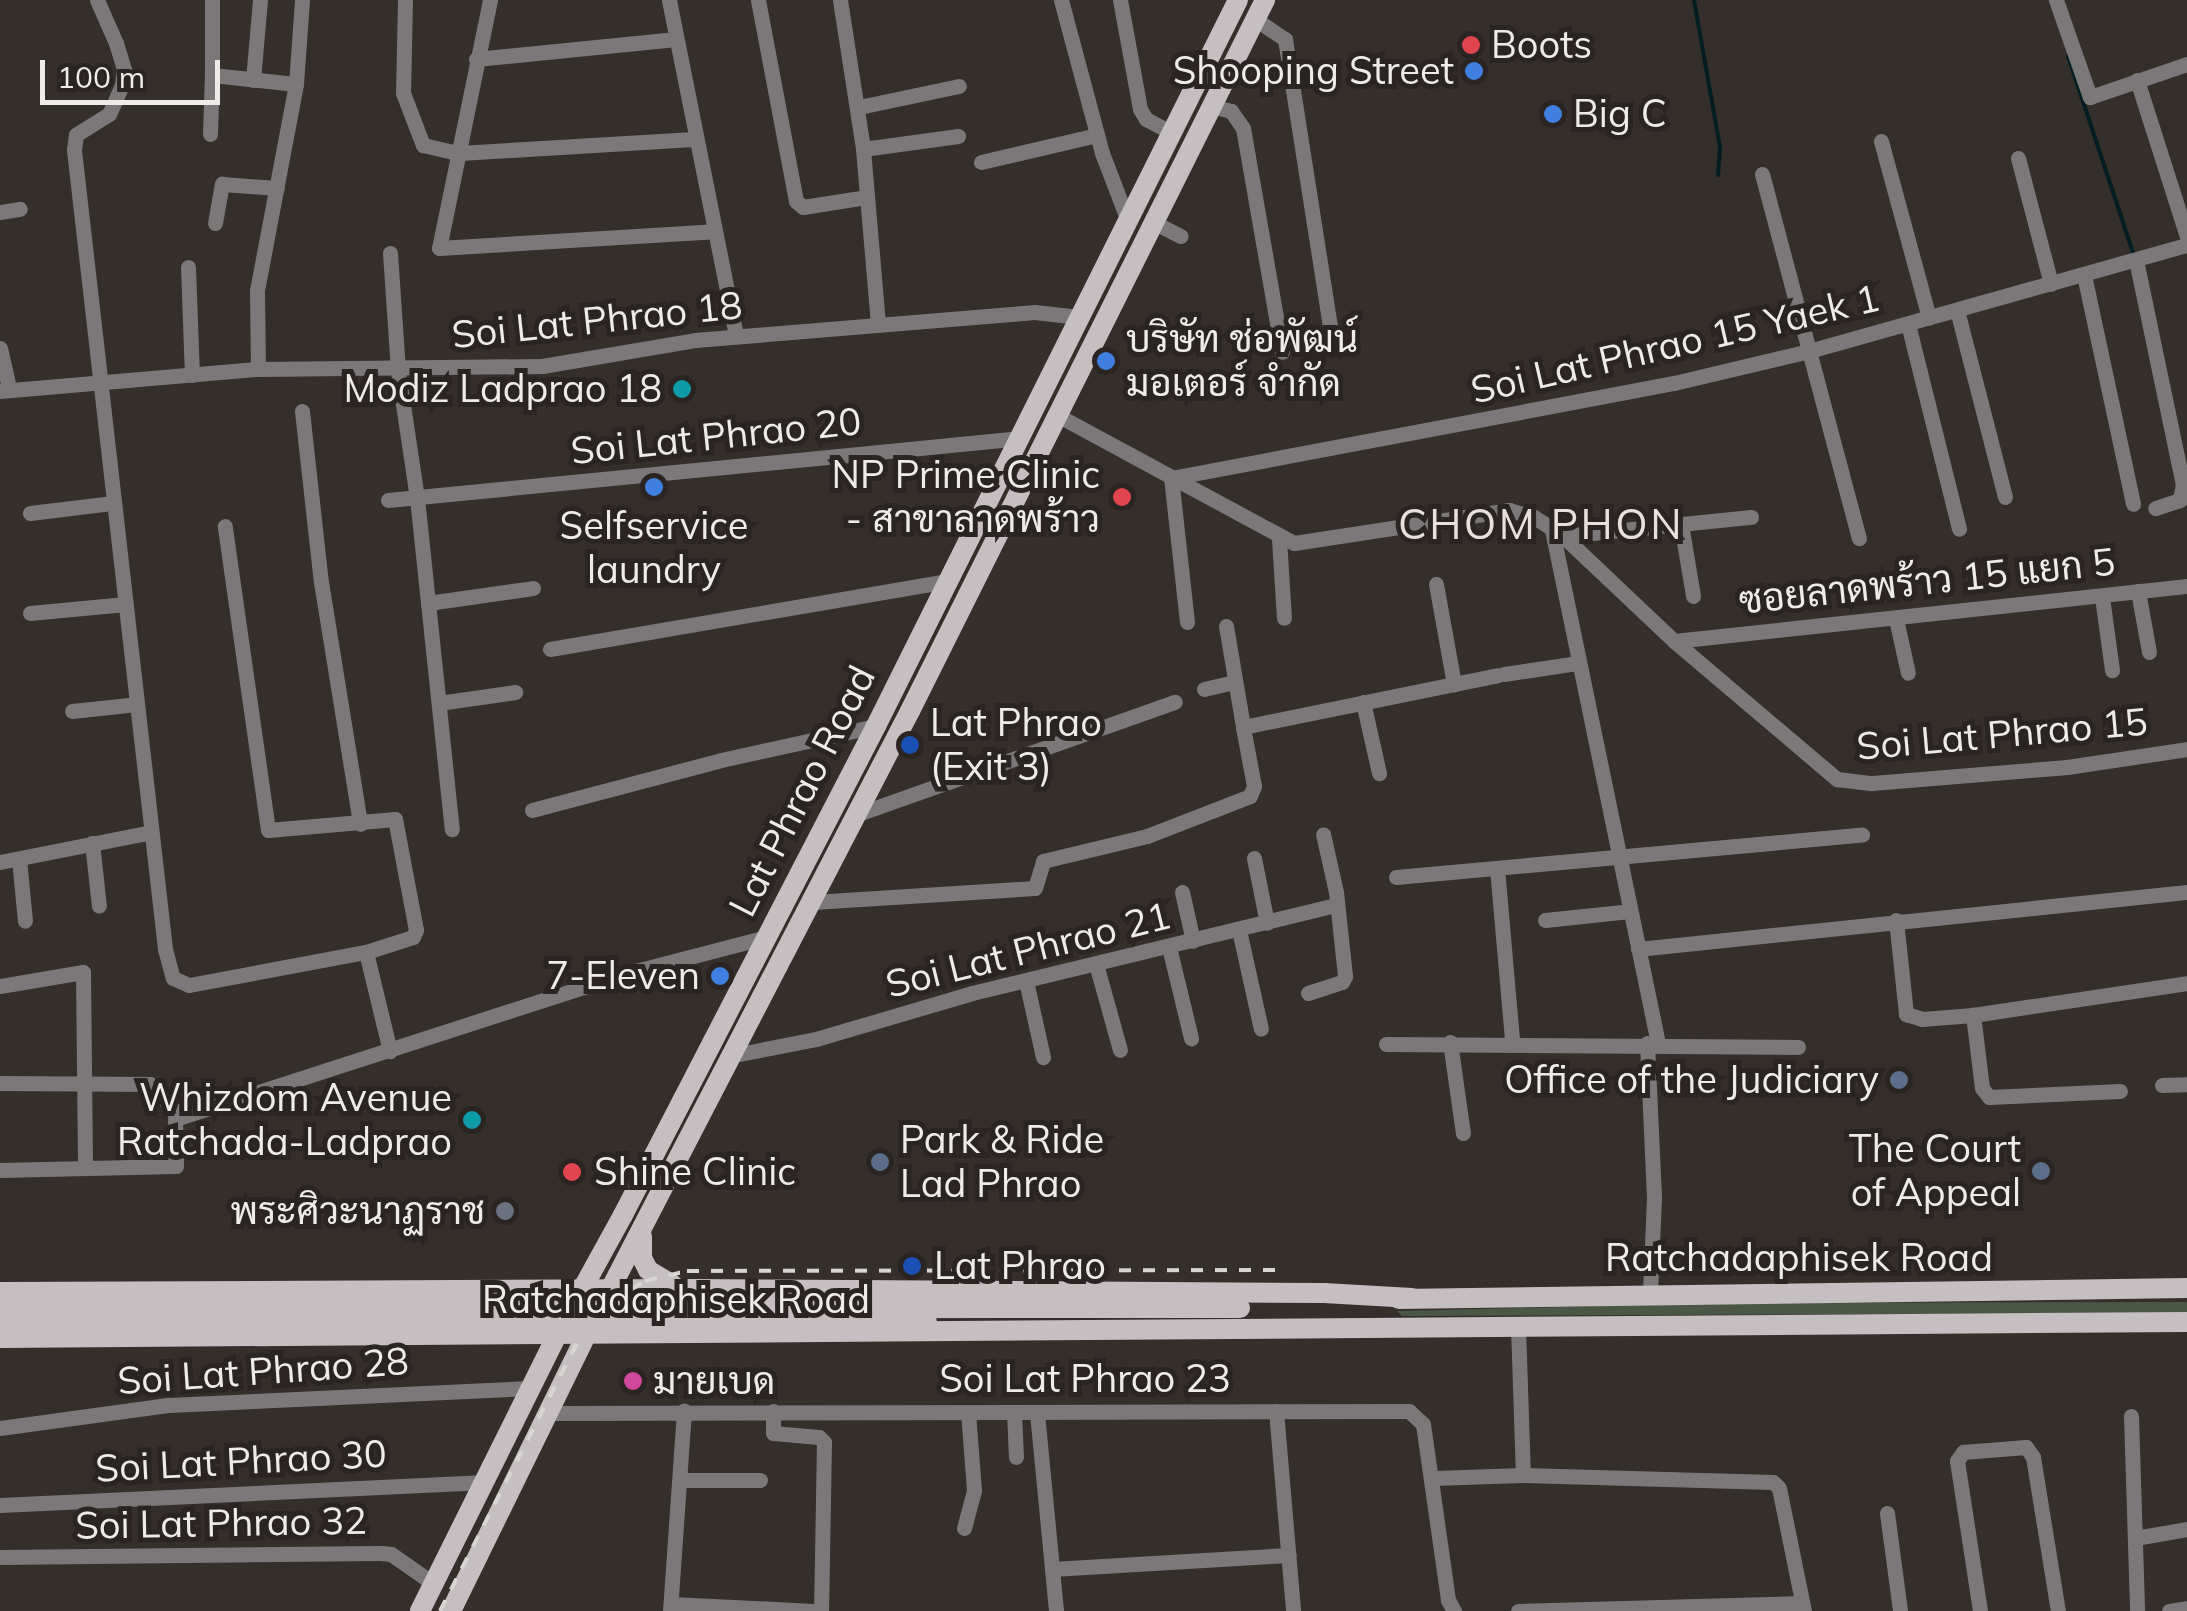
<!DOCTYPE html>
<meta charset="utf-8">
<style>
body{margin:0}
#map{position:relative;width:2187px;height:1611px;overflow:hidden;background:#342f2b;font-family:Mulish,Sarabun,sans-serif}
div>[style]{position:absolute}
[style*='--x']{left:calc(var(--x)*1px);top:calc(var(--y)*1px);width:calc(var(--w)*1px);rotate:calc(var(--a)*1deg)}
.green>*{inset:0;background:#4a5744}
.stream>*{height:4px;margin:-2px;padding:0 2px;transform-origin:2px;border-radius:2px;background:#031e21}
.minor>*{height:15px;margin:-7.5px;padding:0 7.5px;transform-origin:7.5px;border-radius:7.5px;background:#7b7879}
.major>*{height:20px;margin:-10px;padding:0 10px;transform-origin:10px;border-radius:10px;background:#c6bfc1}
.rail>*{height:4px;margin-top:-2px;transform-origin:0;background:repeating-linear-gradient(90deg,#d8d6d3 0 12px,transparent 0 24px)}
.major-bridge>*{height:20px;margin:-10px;padding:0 10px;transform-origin:10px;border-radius:10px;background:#c6bfc1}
.dots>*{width:28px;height:28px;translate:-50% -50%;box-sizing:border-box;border:5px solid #2a2522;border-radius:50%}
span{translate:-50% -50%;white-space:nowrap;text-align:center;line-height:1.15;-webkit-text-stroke:10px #2a2522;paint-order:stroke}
.poi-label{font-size:38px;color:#eeece9}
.left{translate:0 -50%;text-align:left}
.right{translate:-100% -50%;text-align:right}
.street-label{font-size:38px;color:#eeece9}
.quarter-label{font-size:42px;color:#e7e1dc;letter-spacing:2.5px}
.scale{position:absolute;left:40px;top:60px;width:180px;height:45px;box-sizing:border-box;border:5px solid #eeece9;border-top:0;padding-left:12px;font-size:30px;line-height:35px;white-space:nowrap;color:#eeece9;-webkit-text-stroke:8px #2a2522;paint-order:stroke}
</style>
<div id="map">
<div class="green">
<div style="clip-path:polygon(2187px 1302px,2187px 1312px,2137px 1313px,1402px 1316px,1397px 1311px,1727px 1303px)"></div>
</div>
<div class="stream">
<div style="--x:1694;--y:0;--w:150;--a:80"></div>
<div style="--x:1720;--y:148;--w:27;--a:94"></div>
<div style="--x:2068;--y:56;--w:211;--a:71.7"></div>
</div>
<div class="minor">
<div style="--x:97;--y:0;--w:47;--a:66.2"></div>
<div style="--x:116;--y:43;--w:27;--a:73"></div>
<div style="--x:124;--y:69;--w:16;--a:97"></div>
<div style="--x:122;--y:85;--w:32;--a:114"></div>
<div style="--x:109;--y:114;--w:39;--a:148"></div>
<div style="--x:76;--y:135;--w:15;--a:98"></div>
<div style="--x:74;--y:150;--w:804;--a:83.5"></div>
<div style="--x:165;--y:949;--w:30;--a:75"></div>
<div style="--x:173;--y:978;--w:17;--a:24"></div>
<div style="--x:189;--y:985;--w:180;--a:-10.6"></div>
<div style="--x:366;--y:952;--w:49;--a:-17.7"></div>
<div style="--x:413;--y:937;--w:8;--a:-67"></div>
<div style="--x:416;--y:930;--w:113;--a:-100.7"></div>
<div style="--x:395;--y:819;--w:127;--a:175"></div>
<div style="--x:268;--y:830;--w:307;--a:-98.1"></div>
<div style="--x:212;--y:0;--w:75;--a:90"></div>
<div style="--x:212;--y:75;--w:84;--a:6.1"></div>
<div style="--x:296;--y:84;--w:210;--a:100.7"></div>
<div style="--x:257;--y:290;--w:79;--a:89.3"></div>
<div style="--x:405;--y:0;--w:93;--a:91.2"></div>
<div style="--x:403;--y:93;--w:56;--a:69"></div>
<div style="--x:423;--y:145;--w:37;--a:13"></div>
<div style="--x:459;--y:153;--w:235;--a:-3.4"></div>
<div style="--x:490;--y:0;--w:253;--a:101.6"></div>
<div style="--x:439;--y:248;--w:276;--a:-3.5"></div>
<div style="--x:669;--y:0;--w:343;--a:78.7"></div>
<div style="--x:758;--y:0;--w:205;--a:79.3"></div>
<div style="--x:796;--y:201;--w:9;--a:41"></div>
<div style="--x:803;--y:207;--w:65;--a:-8.9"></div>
<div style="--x:840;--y:0;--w:151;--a:81.2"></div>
<div style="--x:1061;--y:0;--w:158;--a:75"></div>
<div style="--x:1102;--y:153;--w:73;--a:69.1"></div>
<div style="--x:1120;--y:0;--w:111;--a:79.6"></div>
<div style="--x:1140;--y:109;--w:12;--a:59"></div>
<div style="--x:1146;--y:119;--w:30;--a:28"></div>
<div style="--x:2056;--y:0;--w:103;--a:70.7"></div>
<div style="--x:2090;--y:97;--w:102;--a:-18.8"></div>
<div style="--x:1255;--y:19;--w:36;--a:34"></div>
<div style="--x:1285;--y:39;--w:309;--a:81.1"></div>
<div style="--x:476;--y:59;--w:201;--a:-5.7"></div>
<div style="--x:253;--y:80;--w:80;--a:-85"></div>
<div style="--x:2137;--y:80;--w:165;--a:72.3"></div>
<div style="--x:296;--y:84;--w:84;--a:-85.9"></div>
<div style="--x:1211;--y:106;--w:21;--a:14"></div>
<div style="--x:1231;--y:111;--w:21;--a:55"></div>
<div style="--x:1243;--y:128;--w:227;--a:80.1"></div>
<div style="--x:859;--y:107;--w:102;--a:-11.9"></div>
<div style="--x:210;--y:134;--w:59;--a:-88.1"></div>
<div style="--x:1881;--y:141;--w:183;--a:74.8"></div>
<div style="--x:2018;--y:158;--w:130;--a:75.3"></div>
<div style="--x:981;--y:162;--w:119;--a:-13.1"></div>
<div style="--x:1762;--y:174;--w:377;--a:75.1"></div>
<div style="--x:0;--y:212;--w:20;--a:-9"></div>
<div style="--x:1153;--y:222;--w:31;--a:27"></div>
<div style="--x:215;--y:223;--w:40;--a:-80"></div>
<div style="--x:222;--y:184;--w:55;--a:4.2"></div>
<div style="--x:390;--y:253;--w:118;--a:86.1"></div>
<div style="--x:398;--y:371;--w:128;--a:81.5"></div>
<div style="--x:417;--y:498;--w:333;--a:84"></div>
<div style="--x:2136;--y:260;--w:229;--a:78.2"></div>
<div style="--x:2183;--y:484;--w:16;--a:101"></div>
<div style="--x:2180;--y:500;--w:26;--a:162"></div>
<div style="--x:188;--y:267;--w:108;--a:87.9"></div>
<div style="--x:2084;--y:275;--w:234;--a:77.9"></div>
<div style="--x:1957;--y:310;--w:193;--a:75.6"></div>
<div style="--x:878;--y:324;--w:176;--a:-94.9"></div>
<div style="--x:863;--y:149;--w:96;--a:-7.8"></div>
<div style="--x:1908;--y:324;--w:211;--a:76"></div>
<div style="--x:0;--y:348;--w:41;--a:77.3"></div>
<div style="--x:0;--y:391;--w:259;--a:-4.9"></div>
<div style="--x:258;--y:369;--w:284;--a:-0.6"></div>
<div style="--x:542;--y:366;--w:155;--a:-9.6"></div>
<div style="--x:695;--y:340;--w:340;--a:-4.7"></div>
<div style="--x:1034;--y:312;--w:46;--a:6.2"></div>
<div style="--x:302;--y:411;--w:172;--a:83.7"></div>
<div style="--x:321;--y:582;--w:245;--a:80.8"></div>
<div style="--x:1057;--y:415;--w:269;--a:28.4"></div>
<div style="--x:1294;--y:543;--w:218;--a:-8.7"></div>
<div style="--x:1509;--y:510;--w:26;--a:16"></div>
<div style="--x:1534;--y:517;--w:35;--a:33"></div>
<div style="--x:1563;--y:536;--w:153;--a:43.4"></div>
<div style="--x:1674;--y:641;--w:214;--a:40.3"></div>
<div style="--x:1837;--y:779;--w:35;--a:7"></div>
<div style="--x:1872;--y:783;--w:196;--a:-4.7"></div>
<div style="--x:2067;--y:767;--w:121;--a:-8.5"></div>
<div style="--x:388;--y:500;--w:636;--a:-5.59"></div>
<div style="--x:30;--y:513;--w:84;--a:-6.9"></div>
<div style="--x:1681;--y:524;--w:73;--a:80.5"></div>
<div style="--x:1552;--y:530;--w:524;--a:78.33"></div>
<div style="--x:1563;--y:536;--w:189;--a:-5.8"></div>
<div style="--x:1279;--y:539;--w:79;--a:86.4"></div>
<div style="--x:1436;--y:584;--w:102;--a:79.8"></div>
<div style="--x:2138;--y:591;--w:62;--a:79.8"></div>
<div style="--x:2102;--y:597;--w:74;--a:82.2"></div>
<div style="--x:428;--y:603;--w:106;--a:-8.1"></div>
<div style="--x:30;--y:613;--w:96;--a:-5.4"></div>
<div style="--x:1896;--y:619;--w:55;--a:77.5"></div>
<div style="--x:1187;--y:622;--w:145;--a:-96.3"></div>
<div style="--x:1171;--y:478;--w:512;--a:-10.7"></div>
<div style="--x:1674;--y:383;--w:139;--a:-13.3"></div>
<div style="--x:1809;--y:351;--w:393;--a:-15.7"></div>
<div style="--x:1226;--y:626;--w:102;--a:80.4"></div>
<div style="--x:1674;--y:641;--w:516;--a:-6.12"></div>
<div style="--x:550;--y:649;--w:405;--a:-9.7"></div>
<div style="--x:1504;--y:674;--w:75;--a:-8.5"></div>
<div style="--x:1204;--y:689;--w:32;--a:-13"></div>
<div style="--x:1363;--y:702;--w:73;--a:77.3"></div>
<div style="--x:439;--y:703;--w:77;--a:-8.2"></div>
<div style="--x:72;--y:711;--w:65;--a:-6.1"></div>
<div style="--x:532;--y:810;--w:196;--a:-14.8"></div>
<div style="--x:721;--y:760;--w:159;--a:-12.4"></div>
<div style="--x:858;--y:814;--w:336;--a:-19.5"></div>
<div style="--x:92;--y:843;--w:63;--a:83.7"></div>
<div style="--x:1254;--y:858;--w:66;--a:78.7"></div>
<div style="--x:19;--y:859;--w:62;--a:84.5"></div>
<div style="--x:0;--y:862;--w:154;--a:-11.2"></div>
<div style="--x:1497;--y:868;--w:174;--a:85"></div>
<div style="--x:1396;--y:877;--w:468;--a:-5.2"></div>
<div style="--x:1182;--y:892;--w:50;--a:77.3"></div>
<div style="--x:813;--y:902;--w:222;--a:-3.6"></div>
<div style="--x:1035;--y:888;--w:28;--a:-73"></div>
<div style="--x:1043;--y:861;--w:107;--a:-13.5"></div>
<div style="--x:1147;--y:836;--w:110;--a:-21.2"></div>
<div style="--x:1250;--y:796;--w:11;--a:-68"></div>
<div style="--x:1254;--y:786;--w:60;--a:-100.6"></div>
<div style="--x:1243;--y:727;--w:260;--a:-11.5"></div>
<div style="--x:1545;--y:920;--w:85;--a:-6"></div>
<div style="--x:1896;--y:920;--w:95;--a:83.9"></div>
<div style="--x:1906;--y:1014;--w:17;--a:17"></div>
<div style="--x:1922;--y:1019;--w:51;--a:-4.5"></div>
<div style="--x:1239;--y:930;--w:101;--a:77.5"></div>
<div style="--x:1169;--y:947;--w:94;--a:76.4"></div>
<div style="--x:1638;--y:949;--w:552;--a:-5.93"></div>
<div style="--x:366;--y:952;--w:102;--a:76.4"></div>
<div style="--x:1096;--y:964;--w:89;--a:74.4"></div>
<div style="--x:1026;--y:981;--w:78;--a:77.4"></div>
<div style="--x:0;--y:986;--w:84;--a:-9.6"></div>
<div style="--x:83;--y:972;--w:195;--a:89.4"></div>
<div style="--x:1308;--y:993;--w:36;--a:-18"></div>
<div style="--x:1342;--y:982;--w:7;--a:-63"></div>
<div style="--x:1345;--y:976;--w:84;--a:-96.1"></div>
<div style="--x:1336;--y:892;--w:59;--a:-102.6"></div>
<div style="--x:1450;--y:1042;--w:92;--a:81.9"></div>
<div style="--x:1647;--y:1043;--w:154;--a:87.4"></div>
<div style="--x:1654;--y:1197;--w:95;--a:92.4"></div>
<div style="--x:1386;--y:1044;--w:412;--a:0.4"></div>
<div style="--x:734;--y:1055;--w:84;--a:-11"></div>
<div style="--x:816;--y:1039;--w:163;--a:-16.4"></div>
<div style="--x:972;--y:993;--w:375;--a:-13.6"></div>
<div style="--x:0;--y:1083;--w:150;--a:0.4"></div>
<div style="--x:150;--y:1084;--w:45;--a:46.8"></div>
<div style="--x:181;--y:1117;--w:470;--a:-17.9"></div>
<div style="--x:628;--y:973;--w:143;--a:-14.6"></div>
<div style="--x:2162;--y:1085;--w:25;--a:-2"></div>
<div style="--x:2120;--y:1091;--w:131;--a:177.4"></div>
<div style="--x:1989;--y:1097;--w:11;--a:-128"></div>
<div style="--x:1982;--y:1088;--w:74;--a:-97"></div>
<div style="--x:1973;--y:1015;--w:216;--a:-8.5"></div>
<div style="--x:0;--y:1170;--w:176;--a:-1.3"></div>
<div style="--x:176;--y:1166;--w:51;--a:-91.1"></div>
<div style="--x:1518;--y:1326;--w:149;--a:88.1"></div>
<div style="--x:1523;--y:1475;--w:250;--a:1.6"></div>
<div style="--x:1773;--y:1482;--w:8;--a:45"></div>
<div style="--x:1779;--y:1488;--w:126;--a:78.5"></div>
<div style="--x:773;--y:1411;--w:22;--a:90"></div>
<div style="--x:773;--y:1433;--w:46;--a:5"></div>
<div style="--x:819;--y:1437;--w:7;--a:45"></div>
<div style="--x:824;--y:1442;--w:169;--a:91"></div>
<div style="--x:1276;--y:1411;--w:201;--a:85.1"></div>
<div style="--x:1014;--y:1412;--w:45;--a:87.5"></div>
<div style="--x:550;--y:1413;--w:859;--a:-0.13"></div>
<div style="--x:1409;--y:1411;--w:19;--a:43"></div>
<div style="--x:1423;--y:1424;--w:178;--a:81.9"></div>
<div style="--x:1448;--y:1600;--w:13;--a:61"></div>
<div style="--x:1037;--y:1413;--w:199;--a:84.5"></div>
<div style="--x:2131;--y:1416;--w:195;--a:88.2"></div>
<div style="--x:0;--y:1428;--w:171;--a:-7.8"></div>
<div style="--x:169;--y:1405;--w:362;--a:-2.7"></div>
<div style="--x:1433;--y:1478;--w:90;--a:-1.9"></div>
<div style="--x:681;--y:1480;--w:79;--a:0"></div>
<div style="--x:0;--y:1505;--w:486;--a:-2.7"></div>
<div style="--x:1887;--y:1513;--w:99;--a:82.4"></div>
<div style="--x:964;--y:1528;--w:39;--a:-75"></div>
<div style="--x:974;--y:1490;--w:78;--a:-94.4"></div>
<div style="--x:2135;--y:1538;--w:53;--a:-9.8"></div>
<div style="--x:0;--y:1557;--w:381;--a:-0.6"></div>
<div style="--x:381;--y:1553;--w:10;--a:6"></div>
<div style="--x:391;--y:1554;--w:52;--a:34.9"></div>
<div style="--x:1052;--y:1569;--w:237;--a:-3.4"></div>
<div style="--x:672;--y:1604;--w:141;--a:2.8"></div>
<div style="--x:670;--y:1611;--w:201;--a:-86"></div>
<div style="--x:1518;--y:1611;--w:284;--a:-1.6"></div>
<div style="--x:1980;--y:1611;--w:152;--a:-98.7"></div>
<div style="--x:1957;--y:1461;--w:11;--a:-56"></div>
<div style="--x:1963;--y:1452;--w:63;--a:-4.5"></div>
<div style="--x:2026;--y:1447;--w:12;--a:55"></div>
<div style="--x:2033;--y:1457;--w:156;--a:80.8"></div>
<div style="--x:2169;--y:1611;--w:18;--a:-9"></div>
</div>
<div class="major">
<div style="--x:642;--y:1236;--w:22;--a:90"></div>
<div style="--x:642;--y:1258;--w:13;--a:63"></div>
<div style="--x:648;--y:1270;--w:29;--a:31"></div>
<div style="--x:0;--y:1292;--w:690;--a:-0.25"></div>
<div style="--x:690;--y:1289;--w:634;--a:0.36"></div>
<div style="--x:1324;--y:1293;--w:88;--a:3.3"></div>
<div style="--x:1399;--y:1299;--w:788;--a:-0.8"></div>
<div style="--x:0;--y:1338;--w:2187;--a:-0.42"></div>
<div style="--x:420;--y:1611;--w:308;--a:-63.6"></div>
<div style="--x:557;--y:1335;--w:137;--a:-61.2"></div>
<div style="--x:623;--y:1215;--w:551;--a:-62.64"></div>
<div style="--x:876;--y:726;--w:811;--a:-63.5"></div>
<div style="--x:451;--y:1611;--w:306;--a:-63.9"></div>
<div style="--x:586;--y:1336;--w:704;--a:-62.6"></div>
<div style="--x:910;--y:711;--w:795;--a:-63.47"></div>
</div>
<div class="rail">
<div style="--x:440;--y:1611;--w:312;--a:-62.9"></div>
<div style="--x:582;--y:1333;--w:43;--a:-48.8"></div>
<div style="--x:610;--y:1301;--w:40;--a:-29.7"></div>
<div style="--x:645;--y:1281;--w:43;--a:-13.4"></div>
<div style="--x:687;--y:1271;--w:592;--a:-0.1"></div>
</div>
<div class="major-bridge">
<div style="--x:0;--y:1309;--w:1240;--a:-0.05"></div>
<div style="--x:0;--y:1325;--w:927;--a:-0.19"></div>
</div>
<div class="dots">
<div style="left:1471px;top:45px;background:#e0444e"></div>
<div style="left:1474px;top:71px;background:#3f7fe0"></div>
<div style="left:1553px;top:114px;background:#3f7fe0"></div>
<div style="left:1106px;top:361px;background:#3f7fe0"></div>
<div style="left:682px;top:389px;background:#0f9aa8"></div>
<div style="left:654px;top:487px;background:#3f7fe0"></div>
<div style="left:1122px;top:497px;background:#e0444e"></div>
<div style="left:910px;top:745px;background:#1a4fb4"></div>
<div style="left:720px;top:976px;background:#3f7fe0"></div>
<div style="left:1899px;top:1080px;background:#5c6f8a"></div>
<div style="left:472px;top:1120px;background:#0f9aa8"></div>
<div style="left:880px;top:1162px;background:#5c6f8a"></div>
<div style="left:2041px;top:1171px;background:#5c6f8a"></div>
<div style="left:572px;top:1172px;background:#e0444e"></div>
<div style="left:505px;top:1211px;background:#6b7280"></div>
<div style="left:912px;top:1266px;background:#1a4fb4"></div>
<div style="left:633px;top:1381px;background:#d1479c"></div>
</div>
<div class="poi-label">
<span class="left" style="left:1491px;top:45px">Boots</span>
<span class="right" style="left:1454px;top:71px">Shooping Street</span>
<span class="left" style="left:1573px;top:114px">Big C</span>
<span class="left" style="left:1126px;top:361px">บริษัท ช่อพัฒน์<br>มอเตอร์ จำกัด</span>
<span class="right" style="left:662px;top:389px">Modiz Ladprao 18</span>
<span class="right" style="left:1100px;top:497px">NP Prime Clinic<br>- สาขาลาดพร้าว</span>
<span style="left:654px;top:548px">Selfservice<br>laundry</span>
<span class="left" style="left:930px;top:745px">Lat Phrao<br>(Exit 3)</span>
<span class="right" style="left:700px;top:976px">7-Eleven</span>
<span class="right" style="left:1879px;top:1080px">Office of the Judiciary</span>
<span class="right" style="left:452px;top:1120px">Whizdom Avenue<br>Ratchada-Ladprao</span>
<span class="left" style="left:900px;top:1162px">Park &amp; Ride<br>Lad Phrao</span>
<span class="right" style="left:2021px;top:1171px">The Court<br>of Appeal</span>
<span class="left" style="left:594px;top:1172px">Shine Clinic</span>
<span class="right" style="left:485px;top:1211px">พระศิวะนาฏราช</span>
<span class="left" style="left:934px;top:1266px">Lat Phrao</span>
<span class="left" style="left:653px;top:1381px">มายเบด</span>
</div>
<div class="street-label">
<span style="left:597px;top:320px;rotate:-6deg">Soi Lat Phrao 18</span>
<span style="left:1675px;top:344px;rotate:-13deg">Soi Lat Phrao 15 Yaek 1</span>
<span style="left:716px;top:436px;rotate:-6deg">Soi Lat Phrao 20</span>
<span style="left:1927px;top:581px;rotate:-6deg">ซอยลาดพร้าว 15 แยก 5</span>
<span style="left:2002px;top:734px;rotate:-5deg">Soi Lat Phrao 15</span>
<span style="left:802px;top:791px;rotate:-63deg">Lat Phrao Road</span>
<span style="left:1028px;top:950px;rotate:-14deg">Soi Lat Phrao 21</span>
<span style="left:1799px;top:1258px">Ratchadaphisek Road</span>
<span style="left:676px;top:1300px">Ratchadaphisek Road</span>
<span style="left:263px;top:1371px;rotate:-4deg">Soi Lat Phrao 28</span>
<span style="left:1085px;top:1379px">Soi Lat Phrao 23</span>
<span style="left:241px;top:1461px;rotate:-3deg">Soi Lat Phrao 30</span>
<span style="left:221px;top:1523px;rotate:-1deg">Soi Lat Phrao 32</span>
</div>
<div class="quarter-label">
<span style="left:1541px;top:524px">CHOM PHON</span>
</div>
<div class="scale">100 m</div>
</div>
